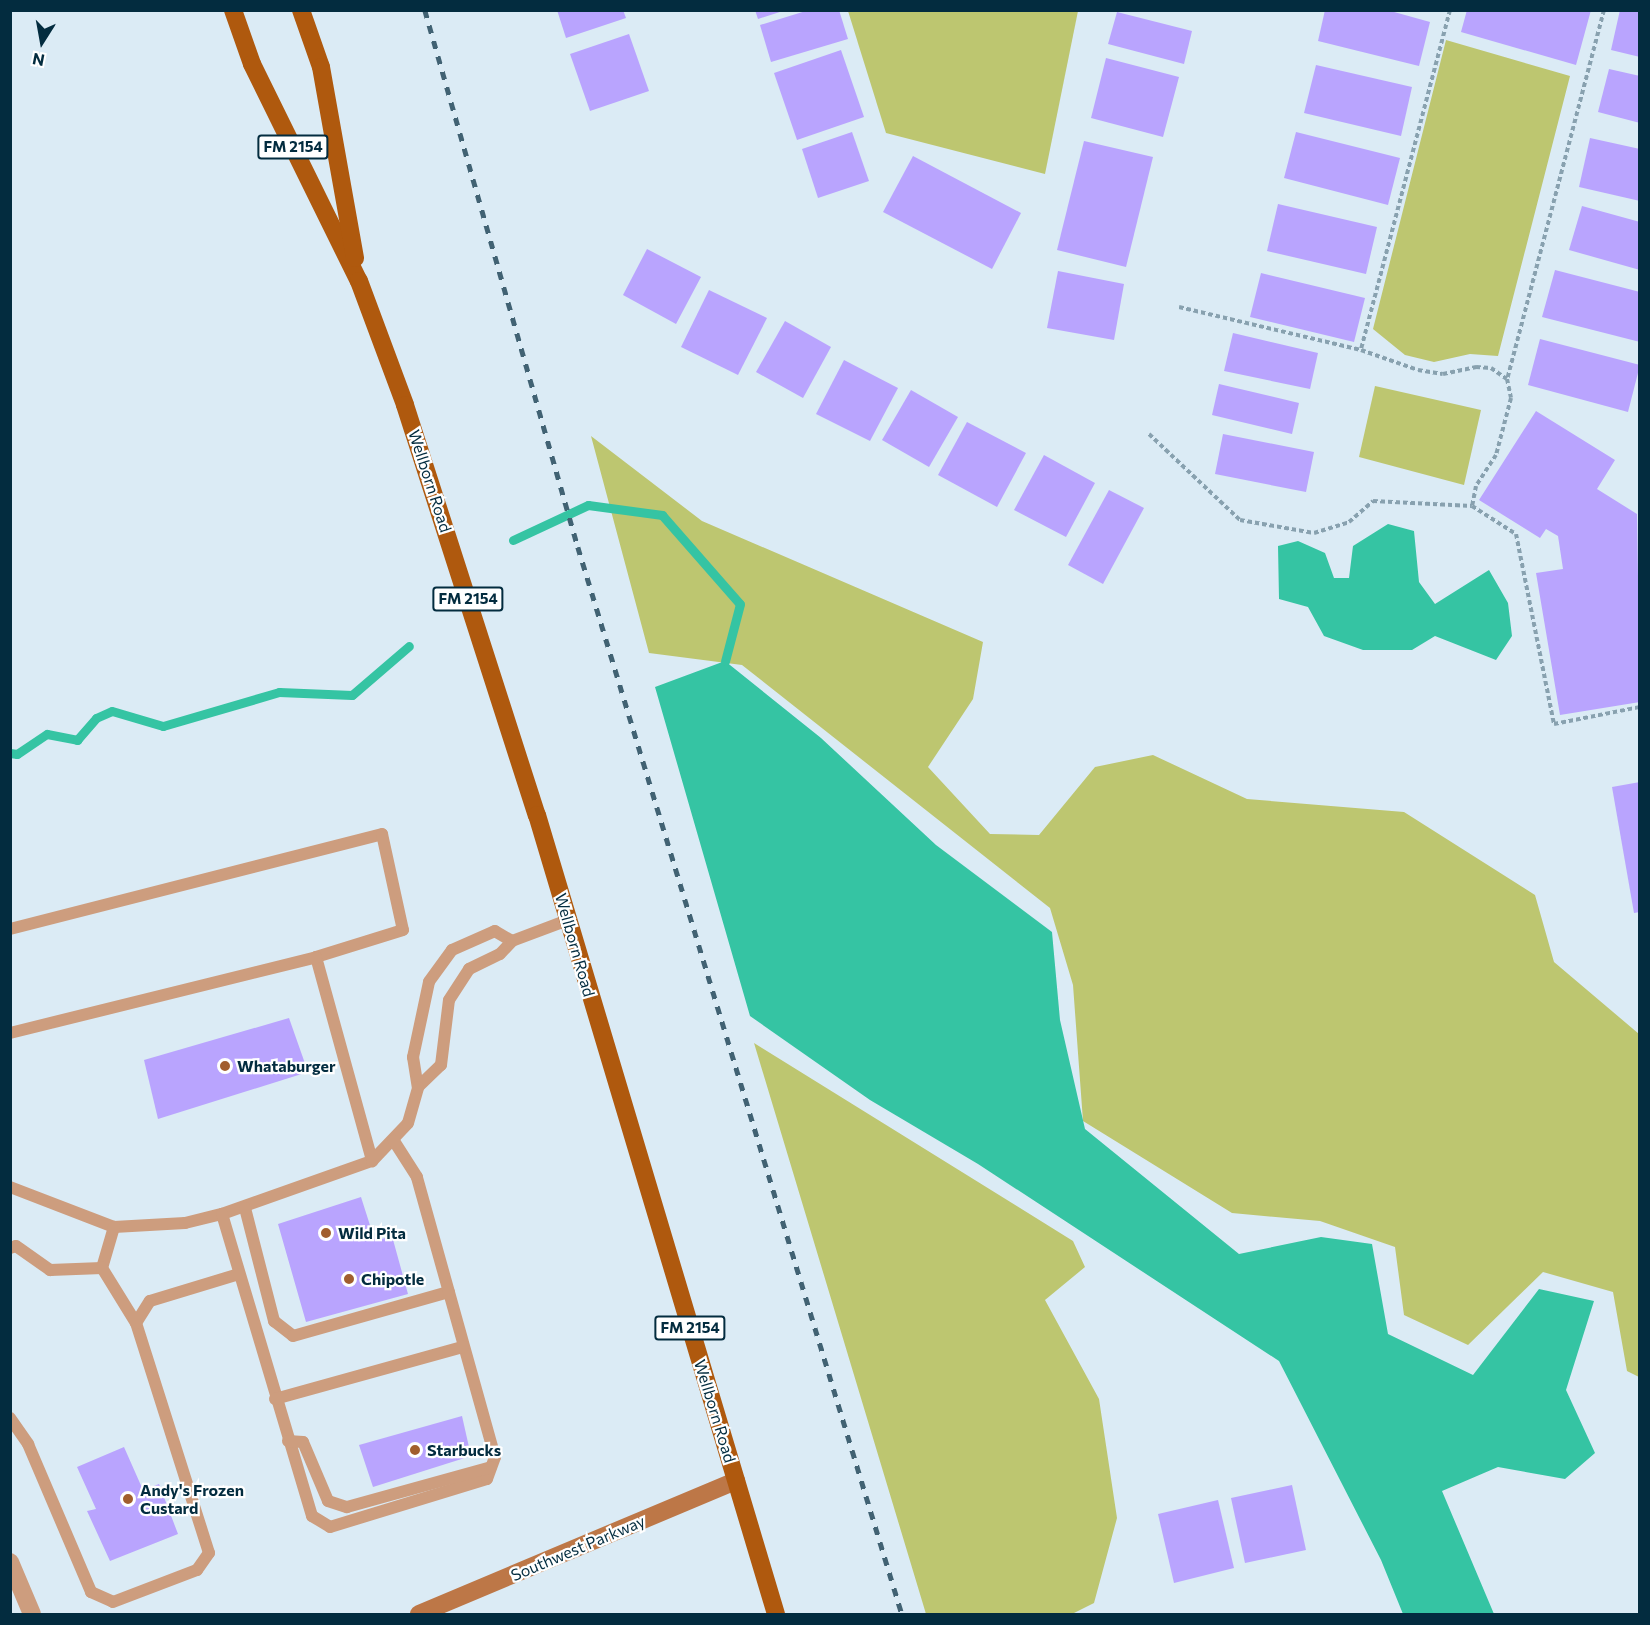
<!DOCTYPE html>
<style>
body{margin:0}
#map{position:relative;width:1650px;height:1625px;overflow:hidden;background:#dbebf5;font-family:Commissioner,sans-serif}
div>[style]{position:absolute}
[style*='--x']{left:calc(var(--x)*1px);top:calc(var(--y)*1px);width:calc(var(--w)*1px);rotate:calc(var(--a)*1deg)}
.green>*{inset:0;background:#bdc670}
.water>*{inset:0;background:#35c4a3}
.stream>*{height:9px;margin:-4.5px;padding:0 4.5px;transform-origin:4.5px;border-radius:4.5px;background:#35c4a3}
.building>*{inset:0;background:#b9a4fe}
.path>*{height:4px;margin-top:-2px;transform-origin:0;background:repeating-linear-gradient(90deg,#88a1af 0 4.5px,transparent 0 7.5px)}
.lane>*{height:12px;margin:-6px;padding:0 6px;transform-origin:6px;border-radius:6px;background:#cd9d7e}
.street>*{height:18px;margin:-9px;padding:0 9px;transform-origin:9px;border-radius:9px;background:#cd9d7e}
.secondary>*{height:18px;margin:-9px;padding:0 9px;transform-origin:9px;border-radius:9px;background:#bd7747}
.primary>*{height:18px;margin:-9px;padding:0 9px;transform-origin:9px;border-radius:9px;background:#af590e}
.rail>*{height:4.5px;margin-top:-2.25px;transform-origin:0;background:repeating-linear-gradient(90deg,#416273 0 8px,transparent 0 16px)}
.dots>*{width:16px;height:16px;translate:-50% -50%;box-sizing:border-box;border:3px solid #fff;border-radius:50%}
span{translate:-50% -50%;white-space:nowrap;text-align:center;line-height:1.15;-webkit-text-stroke:4.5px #fff;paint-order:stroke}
.shield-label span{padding:2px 4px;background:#fff;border:2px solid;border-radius:4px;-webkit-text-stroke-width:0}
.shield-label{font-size:15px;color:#032c3f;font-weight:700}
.street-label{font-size:16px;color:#032c3f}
.poi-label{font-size:16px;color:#032c3f;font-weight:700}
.left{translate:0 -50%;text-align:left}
.frame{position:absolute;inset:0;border:12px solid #032c3f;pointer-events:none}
.north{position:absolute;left:12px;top:12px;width:60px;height:60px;-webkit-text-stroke:4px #fff;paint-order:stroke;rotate:191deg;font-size:16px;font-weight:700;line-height:24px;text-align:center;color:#032c3f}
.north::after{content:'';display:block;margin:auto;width:21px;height:27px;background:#032c3f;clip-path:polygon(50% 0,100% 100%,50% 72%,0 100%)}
</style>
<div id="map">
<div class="green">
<div style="clip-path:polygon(848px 11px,1078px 11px,1045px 174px,886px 133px)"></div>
<div style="clip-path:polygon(1446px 40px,1570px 76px,1498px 356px,1470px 354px,1434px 362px,1405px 355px,1373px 329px)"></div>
<div style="clip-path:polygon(1375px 386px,1481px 410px,1464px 485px,1359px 457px)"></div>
<div style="clip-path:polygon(591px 436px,702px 521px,983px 642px,973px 699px,928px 767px,990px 834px,1039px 835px,1095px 767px,1153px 755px,1247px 799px,1404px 812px,1535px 895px,1554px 962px,1639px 1034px,1639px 1377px,1627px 1371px,1613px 1292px,1543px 1272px,1468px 1345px,1404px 1315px,1395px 1247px,1320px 1221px,1232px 1213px,1083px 1121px,1073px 985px,1050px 908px,742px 665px,649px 653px)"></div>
<div style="clip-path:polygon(754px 1043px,1073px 1241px,1085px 1267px,1045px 1300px,1099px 1399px,1117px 1518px,1094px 1603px,1072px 1614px,926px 1614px)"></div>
</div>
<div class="water">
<div style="clip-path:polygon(1388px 524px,1414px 531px,1419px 582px,1435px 604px,1489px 570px,1508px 603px,1512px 636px,1496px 660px,1435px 636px,1412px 650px,1363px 650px,1324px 636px,1308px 607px,1279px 599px,1278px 546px,1298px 541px,1325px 553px,1334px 578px,1349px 578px,1353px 546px)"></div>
<div style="clip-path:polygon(725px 661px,821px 738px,936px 845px,1052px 932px,1060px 1020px,1085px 1129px,1239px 1254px,1321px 1237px,1372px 1244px,1388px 1334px,1473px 1375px,1539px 1289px,1594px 1301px,1566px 1390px,1595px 1453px,1565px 1479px,1498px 1467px,1442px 1491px,1494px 1614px,1403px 1614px,1381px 1560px,1279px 1361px,978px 1164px,870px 1100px,750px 1016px,655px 687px)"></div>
</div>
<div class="stream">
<div style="--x:513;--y:540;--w:83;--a:-25"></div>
<div style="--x:588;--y:505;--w:75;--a:7.7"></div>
<div style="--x:662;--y:515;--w:118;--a:48.8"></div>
<div style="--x:740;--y:604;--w:59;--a:104.7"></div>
<div style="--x:10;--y:753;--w:7;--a:8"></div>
<div style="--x:17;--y:754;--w:36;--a:-34"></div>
<div style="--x:47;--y:734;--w:31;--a:11"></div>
<div style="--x:77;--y:740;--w:29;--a:-49"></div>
<div style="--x:96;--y:718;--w:17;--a:-24"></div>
<div style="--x:112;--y:711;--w:53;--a:16.4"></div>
<div style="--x:163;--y:726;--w:121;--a:-16.3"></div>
<div style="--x:279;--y:692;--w:73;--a:2.4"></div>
<div style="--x:352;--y:695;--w:75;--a:-40.7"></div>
</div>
<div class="building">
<div style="clip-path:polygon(557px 10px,623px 10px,626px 18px,566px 38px)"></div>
<div style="clip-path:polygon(755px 10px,783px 10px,783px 11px,758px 19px)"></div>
<div style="clip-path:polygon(809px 10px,839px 10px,848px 39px,771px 62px,760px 25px)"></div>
<div style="clip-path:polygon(1325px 10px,1387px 10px,1430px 22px,1419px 66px,1318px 41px)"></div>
<div style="clip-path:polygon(1467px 10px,1591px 10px,1576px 65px,1461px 32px)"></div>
<div style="clip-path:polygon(1620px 10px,1640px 10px,1640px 57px,1611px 50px)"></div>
<div style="clip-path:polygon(1117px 12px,1192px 31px,1184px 64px,1108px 44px)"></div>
<div style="clip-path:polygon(629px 34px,649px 91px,590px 111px,570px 54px)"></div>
<div style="clip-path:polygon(841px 50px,864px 117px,797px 140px,774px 73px)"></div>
<div style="clip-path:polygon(1106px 58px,1179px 77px,1163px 137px,1091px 118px)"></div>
<div style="clip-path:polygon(1316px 65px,1412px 87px,1401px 136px,1304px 113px)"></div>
<div style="clip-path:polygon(1609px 69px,1640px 76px,1640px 123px,1598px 112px)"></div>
<div style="clip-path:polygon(852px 132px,869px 181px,818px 198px,802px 149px)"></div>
<div style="clip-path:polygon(1296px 132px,1400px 158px,1388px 205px,1284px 178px)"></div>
<div style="clip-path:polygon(1590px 138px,1640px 149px,1640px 201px,1579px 187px)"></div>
<div style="clip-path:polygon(1084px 141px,1153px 157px,1126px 267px,1057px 250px)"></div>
<div style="clip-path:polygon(913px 156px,1021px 213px,992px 269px,883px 212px)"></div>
<div style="clip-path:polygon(1278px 204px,1377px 227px,1366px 274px,1267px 251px)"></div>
<div style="clip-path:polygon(1582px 206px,1640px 222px,1640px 270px,1569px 250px)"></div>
<div style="clip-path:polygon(647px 249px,701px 277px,676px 324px,623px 295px)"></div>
<div style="clip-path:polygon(1555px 270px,1640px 292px,1640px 342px,1542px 317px)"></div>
<div style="clip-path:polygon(1058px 271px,1124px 284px,1114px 340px,1047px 328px)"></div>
<div style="clip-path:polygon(1261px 273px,1365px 298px,1354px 342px,1250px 317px)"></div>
<div style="clip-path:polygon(709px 290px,767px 318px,738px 375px,681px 347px)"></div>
<div style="clip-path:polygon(785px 321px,831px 347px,803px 398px,756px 372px)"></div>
<div style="clip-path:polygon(1233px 333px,1318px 353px,1310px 389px,1224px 371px)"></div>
<div style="clip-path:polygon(1540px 339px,1640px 365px,1628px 412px,1528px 385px)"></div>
<div style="clip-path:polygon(844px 360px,898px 388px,870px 441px,816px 414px)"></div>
<div style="clip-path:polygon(1219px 384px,1299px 403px,1292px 434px,1212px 415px)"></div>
<div style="clip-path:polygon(911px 390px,958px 417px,929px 467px,882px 440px)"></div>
<div style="clip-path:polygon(1536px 411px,1615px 460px,1597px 489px,1637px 514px,1640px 702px,1560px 715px,1536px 573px,1563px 569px,1558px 536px,1546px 529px,1540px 538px,1479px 500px)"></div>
<div style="clip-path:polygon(967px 422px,1026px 453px,997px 507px,938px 475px)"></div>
<div style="clip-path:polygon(1223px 434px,1314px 452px,1306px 492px,1215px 474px)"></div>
<div style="clip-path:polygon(1044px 455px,1095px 483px,1066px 537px,1014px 510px)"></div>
<div style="clip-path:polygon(1109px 490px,1144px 508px,1103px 584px,1068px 565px)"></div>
<div style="clip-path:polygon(1640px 782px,1640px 912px,1634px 913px,1612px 787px)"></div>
<div style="clip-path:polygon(289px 1018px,308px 1072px,158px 1119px,144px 1060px)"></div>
<div style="clip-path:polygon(361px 1197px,375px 1241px,392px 1236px,408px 1294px,306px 1322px,278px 1224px)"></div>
<div style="clip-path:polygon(462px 1416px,471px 1456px,373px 1487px,359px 1445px)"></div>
<div style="clip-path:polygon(124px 1447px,143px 1490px,159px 1484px,178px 1534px,110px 1561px,87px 1511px,96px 1509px,77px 1467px)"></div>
<div style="clip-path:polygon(1292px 1485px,1306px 1550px,1245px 1563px,1231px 1498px)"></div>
<div style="clip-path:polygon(1218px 1500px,1234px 1568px,1174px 1583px,1158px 1514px)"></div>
</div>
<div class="path">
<div style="--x:1450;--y:10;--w:351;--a:104.7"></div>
<div style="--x:1361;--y:350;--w:60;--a:19.3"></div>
<div style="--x:1418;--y:370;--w:25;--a:9"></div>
<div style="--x:1443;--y:374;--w:34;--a:-12"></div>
<div style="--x:1476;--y:367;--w:15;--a:4"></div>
<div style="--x:1491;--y:368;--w:19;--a:35"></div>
<div style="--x:1604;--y:10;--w:382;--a:104.7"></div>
<div style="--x:1507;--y:379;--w:19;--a:78"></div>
<div style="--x:1511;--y:398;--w:59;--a:104.7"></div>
<div style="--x:1496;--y:455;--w:37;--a:123"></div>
<div style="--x:1476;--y:486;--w:20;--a:101"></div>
<div style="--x:1472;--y:506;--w:52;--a:32.5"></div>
<div style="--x:1516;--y:534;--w:194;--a:78.7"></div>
<div style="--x:1554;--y:724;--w:88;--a:-11.2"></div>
<div style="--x:1179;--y:307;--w:187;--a:13.3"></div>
<div style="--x:1149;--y:434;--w:125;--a:43.4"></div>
<div style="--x:1240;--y:520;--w:75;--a:10"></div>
<div style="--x:1314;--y:533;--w:37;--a:-17"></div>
<div style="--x:1349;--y:522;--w:32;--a:-41"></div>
<div style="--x:1373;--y:501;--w:99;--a:2.9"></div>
</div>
<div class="lane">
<div style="--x:10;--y:929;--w:384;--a:-14.3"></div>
<div style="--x:382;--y:834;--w:98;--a:77.7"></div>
<div style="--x:403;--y:930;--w:91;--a:162.8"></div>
<div style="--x:316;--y:957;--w:212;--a:74.6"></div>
<div style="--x:512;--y:941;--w:20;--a:-150"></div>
<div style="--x:495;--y:931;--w:47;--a:156.2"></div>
<div style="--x:452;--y:950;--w:39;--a:126"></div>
<div style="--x:429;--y:982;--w:77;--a:102"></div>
<div style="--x:413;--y:1057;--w:30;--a:81"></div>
<div style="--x:418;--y:1087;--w:32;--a:-44"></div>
<div style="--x:441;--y:1065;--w:65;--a:-83"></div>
<div style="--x:449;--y:1000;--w:37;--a:-57"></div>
<div style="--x:469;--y:969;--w:34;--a:-26"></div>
<div style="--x:500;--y:954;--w:18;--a:-47"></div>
<div style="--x:512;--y:941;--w:60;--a:-20.6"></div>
<div style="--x:10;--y:1033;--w:315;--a:-13.9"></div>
<div style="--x:10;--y:1187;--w:111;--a:21"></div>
<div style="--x:114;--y:1227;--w:71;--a:-3.2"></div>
<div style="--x:185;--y:1223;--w:38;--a:-14"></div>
<div style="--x:222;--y:1214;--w:159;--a:-19.5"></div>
<div style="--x:372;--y:1161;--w:52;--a:-46.5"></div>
<div style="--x:408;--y:1123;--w:37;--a:-74"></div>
<div style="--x:245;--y:1208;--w:117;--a:75.6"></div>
<div style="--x:274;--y:1321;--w:24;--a:38"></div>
<div style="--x:293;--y:1336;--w:162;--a:-15.8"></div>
<div style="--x:222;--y:1214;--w:315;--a:73.4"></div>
<div style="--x:312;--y:1516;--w:21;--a:31"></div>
<div style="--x:330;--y:1527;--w:164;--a:-17"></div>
<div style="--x:487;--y:1479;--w:23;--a:-70"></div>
<div style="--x:495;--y:1457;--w:291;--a:-105.6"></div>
<div style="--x:417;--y:1177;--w:43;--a:-122.6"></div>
<div style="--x:10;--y:1248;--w:6;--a:-18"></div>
<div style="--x:16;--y:1246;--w:42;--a:35.2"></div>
<div style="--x:50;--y:1270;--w:52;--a:-2.2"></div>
<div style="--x:102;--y:1268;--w:43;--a:-73.7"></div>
<div style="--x:136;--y:1323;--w:26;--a:-58"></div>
<div style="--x:150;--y:1301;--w:93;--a:-16.9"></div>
<div style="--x:275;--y:1399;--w:195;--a:-15.5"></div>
<div style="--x:10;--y:1418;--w:32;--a:55"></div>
<div style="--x:28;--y:1444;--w:161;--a:66.9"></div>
<div style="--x:91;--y:1592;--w:24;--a:24"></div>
<div style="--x:113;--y:1602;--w:90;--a:-20.9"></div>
<div style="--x:197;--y:1570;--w:21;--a:-55"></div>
<div style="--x:209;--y:1553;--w:241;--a:-107.6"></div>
<div style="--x:136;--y:1323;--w:65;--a:-121.7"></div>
<div style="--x:288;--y:1441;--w:15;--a:4"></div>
<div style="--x:303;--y:1442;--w:64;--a:67"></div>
<div style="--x:328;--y:1501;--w:20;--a:18"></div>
<div style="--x:347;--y:1507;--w:149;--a:-15.5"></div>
</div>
<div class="street">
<div style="--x:10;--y:1562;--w:56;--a:67.1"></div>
</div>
<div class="secondary">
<div style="--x:419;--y:1614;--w:344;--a:-22.8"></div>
</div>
<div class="primary">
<div style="--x:233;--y:10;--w:57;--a:70.6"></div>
<div style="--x:252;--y:64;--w:242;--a:63.8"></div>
<div style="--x:359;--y:281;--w:132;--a:69.6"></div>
<div style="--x:405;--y:405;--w:431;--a:72.2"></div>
<div style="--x:537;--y:815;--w:834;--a:73.35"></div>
<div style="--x:301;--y:10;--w:60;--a:70.7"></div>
<div style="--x:321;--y:67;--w:194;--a:79.9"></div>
</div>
<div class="rail">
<div style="--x:425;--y:10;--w:558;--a:74.1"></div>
<div style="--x:578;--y:547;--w:1115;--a:73.11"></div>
</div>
<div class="dots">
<div style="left:225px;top:1066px;background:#a15e2e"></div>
<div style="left:326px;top:1233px;background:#a15e2e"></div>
<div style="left:349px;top:1279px;background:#a15e2e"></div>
<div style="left:415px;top:1450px;background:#a15e2e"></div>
<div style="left:128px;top:1499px;background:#a15e2e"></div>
</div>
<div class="shield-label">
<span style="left:293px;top:147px">FM 2154</span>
<span style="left:468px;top:599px">FM 2154</span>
<span style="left:690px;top:1328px">FM 2154</span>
</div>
<div class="street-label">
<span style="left:430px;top:481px;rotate:72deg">Wellborn Road</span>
<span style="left:575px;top:945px;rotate:74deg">Wellborn Road</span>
<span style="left:715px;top:1411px;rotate:73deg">Wellborn Road</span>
<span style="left:578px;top:1548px;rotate:-23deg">Southwest Parkway</span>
</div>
<div class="poi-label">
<span class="left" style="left:237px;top:1066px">Whataburger</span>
<span class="left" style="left:338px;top:1233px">Wild Pita</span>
<span class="left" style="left:361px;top:1279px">Chipotle</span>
<span class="left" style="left:427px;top:1450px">Starbucks</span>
<span class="left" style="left:140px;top:1499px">Andy's Frozen<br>Custard</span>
</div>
<div class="frame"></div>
<div class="north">N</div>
</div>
